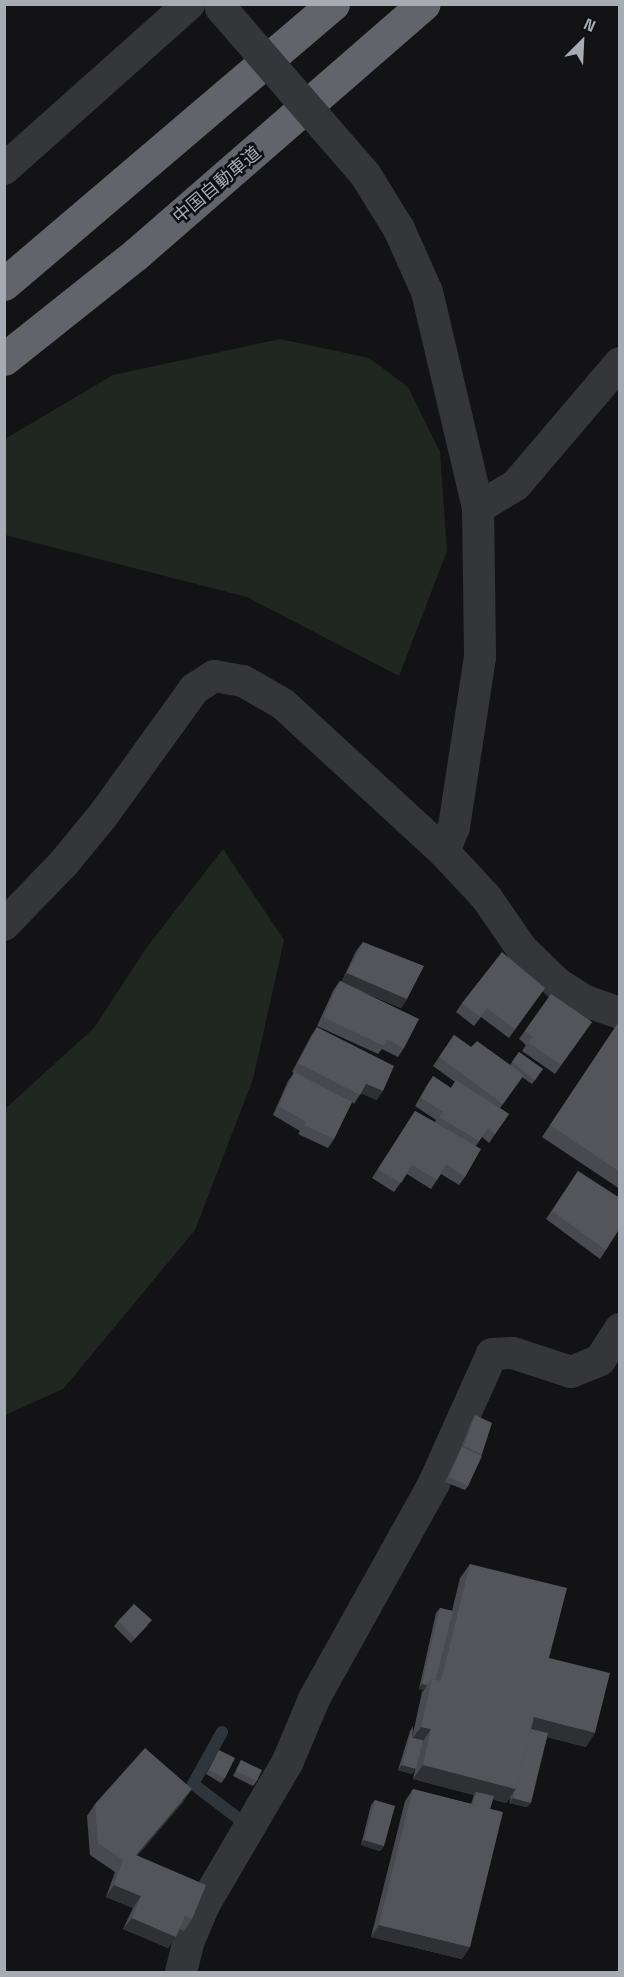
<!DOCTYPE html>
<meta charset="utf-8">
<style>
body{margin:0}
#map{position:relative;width:624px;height:1977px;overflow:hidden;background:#131315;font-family:"Space Grotesk","Noto Sans JP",sans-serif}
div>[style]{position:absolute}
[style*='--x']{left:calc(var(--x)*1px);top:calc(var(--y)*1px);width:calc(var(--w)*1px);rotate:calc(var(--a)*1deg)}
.green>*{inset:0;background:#202720}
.stream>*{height:12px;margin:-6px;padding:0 6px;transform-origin:6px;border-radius:6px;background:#2e363c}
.minor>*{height:32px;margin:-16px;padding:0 16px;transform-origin:16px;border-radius:16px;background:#353639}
.motorway>*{height:33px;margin:-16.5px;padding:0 16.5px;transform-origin:16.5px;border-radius:16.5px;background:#61646a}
.minor-bridge>*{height:32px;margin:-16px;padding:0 16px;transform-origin:16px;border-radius:16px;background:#353639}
.wall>*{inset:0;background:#494a50}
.shaded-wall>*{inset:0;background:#2f3034}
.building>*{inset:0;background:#53555a}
span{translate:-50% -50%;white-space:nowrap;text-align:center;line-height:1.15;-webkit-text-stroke:5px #0e0e10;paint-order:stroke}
.street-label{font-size:18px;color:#a6abb4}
.frame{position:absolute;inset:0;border:6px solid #a6abb4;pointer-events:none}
.north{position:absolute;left:552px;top:12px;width:60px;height:60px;-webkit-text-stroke:4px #0e0e10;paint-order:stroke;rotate:24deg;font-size:16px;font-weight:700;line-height:24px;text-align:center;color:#a6abb4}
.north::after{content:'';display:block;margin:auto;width:21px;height:27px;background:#a6abb4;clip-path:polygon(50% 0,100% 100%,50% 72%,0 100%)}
</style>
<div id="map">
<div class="green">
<div style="clip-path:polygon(280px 339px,369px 358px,408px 387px,440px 452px,447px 551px,399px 676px,247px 597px,5px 535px,5px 439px,113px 375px)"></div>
<div style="clip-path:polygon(223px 849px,284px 940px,253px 1079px,195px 1230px,63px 1389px,5px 1415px,5px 1109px,94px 1028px,147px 947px)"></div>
</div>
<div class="stream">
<div style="--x:222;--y:1732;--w:60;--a:119.1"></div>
<div style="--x:193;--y:1784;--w:58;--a:37.3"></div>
</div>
<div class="minor">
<div style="--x:4;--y:169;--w:248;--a:-41.7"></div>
<div style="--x:365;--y:174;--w:65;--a:58.3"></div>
<div style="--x:399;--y:229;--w:69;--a:66"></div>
<div style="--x:427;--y:292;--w:222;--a:76.7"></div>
<div style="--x:478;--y:508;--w:149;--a:89.2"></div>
<div style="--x:480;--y:657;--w:172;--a:98.7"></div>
<div style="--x:454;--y:827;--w:27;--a:112"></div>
<div style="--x:478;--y:508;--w:44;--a:-31.2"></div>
<div style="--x:516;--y:485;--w:160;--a:-49.6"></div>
<div style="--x:4;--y:925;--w:85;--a:-46"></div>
<div style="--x:63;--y:864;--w:65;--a:-50.6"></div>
<div style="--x:104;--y:814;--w:154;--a:-54.2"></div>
<div style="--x:194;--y:689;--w:24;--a:-33"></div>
<div style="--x:214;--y:676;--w:29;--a:10"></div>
<div style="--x:243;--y:681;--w:46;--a:29.9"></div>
<div style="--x:283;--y:704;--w:219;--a:42.6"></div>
<div style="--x:444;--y:852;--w:62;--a:47"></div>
<div style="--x:486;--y:897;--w:63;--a:55.3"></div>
<div style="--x:522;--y:949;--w:49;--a:44.2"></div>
<div style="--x:557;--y:983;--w:33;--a:33"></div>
<div style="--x:585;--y:1001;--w:37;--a:19"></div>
<div style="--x:181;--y:1972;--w:30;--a:-76"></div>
<div style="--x:188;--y:1943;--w:41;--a:-67.2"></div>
<div style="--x:204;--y:1905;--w:167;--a:-59.7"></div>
<div style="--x:288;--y:1761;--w:67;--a:-67.2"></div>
<div style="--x:314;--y:1699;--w:247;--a:-60.9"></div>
<div style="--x:434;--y:1483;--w:141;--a:-65.8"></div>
<div style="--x:492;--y:1354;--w:21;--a:-3"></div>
<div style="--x:513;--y:1353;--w:61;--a:18.1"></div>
<div style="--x:571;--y:1372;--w:31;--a:-22"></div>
<div style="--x:600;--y:1360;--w:37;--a:-57"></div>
</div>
<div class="motorway">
<div style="--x:4;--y:284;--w:432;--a:-40.4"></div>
<div style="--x:4;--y:359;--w:169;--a:-38.5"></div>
<div style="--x:136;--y:254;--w:381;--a:-41"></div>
</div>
<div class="minor-bridge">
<div style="--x:221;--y:8;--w:220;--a:49.1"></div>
</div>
<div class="wall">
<div style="clip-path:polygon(363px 942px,407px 999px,401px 1008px,358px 990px,404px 1048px,398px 1057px,382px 1049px,378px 1054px,317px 1026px,334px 989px,340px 981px,342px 981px,356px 951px)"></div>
<div style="clip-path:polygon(545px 988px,509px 1038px,481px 1017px,474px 1026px,456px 1012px,462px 1003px)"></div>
<div style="clip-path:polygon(551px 994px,592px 1022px,555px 1074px,522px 1051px,526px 1045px,519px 1039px)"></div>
<div style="clip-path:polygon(620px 1020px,618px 1132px,620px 1133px,620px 1189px,542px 1137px)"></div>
<div style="clip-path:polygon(317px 1027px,377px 1100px,361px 1093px,354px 1104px,352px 1102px,334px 1139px,328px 1148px,298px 1134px,300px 1131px,273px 1115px,288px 1081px,294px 1073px,292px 1072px,311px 1036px)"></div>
<div style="clip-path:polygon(454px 1035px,471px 1047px,510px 1065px,519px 1052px,543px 1069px,532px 1084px,522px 1077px,500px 1108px,509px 1114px,489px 1143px,482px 1137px,476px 1146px,465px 1177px,459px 1185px,441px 1174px,431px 1189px,407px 1174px,394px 1192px,372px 1178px,415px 1111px,435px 1122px,436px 1120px,415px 1106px,427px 1085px,433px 1076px,451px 1088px,455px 1082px,433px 1066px)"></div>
<div style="clip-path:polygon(578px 1171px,606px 1250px,600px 1259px,546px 1219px)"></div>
<div style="clip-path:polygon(475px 1415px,482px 1454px,468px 1486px,465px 1490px,445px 1482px,459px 1452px,461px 1448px,472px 1420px)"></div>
<div style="clip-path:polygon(470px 1564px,549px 1658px,586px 1747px,547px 1737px,527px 1807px,509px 1803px,511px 1797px,506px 1803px,493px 1799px,490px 1809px,470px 1947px,462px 1959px,371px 1937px,405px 1801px,413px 1789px,471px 1804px,474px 1795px,413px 1779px,419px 1753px,412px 1774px,398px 1770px,410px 1731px,413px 1726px,412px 1738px,422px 1692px,424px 1690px,419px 1689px,436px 1613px,440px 1608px,452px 1611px,460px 1578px)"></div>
<div style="clip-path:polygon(118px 1621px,148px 1625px,131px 1643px,114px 1626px)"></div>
<div style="clip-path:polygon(219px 1750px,225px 1778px,221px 1783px,206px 1774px)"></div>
<div style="clip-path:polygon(241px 1760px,257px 1781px,253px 1786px,233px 1776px)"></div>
<div style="clip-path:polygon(375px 1800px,384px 1846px,380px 1851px,361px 1845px,371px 1805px)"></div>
<div style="clip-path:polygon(184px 1801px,137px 1856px,192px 1919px,184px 1931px,179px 1929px,168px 1948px,123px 1929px,133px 1908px,106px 1897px,115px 1872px,90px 1855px,87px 1816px,95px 1804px)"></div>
</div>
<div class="shaded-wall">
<div style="clip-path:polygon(347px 973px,407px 999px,401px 1008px,341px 982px)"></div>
<div style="clip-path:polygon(366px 1084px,383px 1091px,377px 1100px,360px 1093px)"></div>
<div style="clip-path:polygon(422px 1684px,427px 1685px,424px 1690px,419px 1689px)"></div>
<div style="clip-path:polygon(534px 1717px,595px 1733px,586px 1747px,528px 1732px)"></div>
<div style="clip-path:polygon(421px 1727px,431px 1729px,422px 1743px,411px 1740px)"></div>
<div style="clip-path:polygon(402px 1765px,416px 1769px,412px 1774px,398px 1770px)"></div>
<div style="clip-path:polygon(423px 1765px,516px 1789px,506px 1803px,475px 1795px,476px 1792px,474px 1795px,413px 1779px)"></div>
<div style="clip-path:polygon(192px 1789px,184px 1801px,128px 1867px,136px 1855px)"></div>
<div style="clip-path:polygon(513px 1798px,531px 1803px,527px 1807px,509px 1803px)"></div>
<div style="clip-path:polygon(364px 1840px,384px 1846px,380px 1851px,361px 1845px)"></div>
<div style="clip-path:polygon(114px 1885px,141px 1896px,133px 1908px,106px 1897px)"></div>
<div style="clip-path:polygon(132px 1918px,176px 1937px,168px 1948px,123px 1929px)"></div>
<div style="clip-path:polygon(379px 1925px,470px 1947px,462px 1959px,371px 1937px)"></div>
</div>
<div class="building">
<div style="clip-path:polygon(363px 942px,424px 966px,407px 999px,347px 973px)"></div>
<div style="clip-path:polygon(502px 952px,545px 988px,515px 1029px,487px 1008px,480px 1017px,462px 1003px)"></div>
<div style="clip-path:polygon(340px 981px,419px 1019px,404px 1048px,387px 1039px,384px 1046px,323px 1017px)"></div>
<div style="clip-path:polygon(551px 994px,592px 1022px,561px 1065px,528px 1042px,533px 1037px,525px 1031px)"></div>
<div style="clip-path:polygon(620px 1020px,620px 1130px,618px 1132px,620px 1133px,620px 1172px,550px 1125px)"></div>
<div style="clip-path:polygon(317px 1027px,394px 1066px,383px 1091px,366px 1084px,360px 1095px,298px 1063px)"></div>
<div style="clip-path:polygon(454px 1035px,471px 1047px,477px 1041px,524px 1075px,503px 1104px,439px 1057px)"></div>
<div style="clip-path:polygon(519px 1052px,543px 1069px,535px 1080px,512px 1062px)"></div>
<div style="clip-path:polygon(294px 1072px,352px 1102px,334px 1139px,304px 1125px,306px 1122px,279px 1106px)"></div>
<div style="clip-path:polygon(433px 1076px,451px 1088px,456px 1080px,509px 1114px,495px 1134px,488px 1128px,479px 1141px,439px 1117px,443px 1112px,421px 1098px)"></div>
<div style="clip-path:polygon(415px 1111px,481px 1149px,465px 1177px,446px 1164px,437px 1180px,412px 1165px,401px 1183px,378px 1169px)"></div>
<div style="clip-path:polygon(578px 1171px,620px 1198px,620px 1228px,606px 1250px,552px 1211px)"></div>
<div style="clip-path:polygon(475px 1415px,492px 1423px,482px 1454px,464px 1446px)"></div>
<div style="clip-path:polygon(462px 1447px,482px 1456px,468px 1486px,449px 1477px)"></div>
<div style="clip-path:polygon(470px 1564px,567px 1588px,549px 1658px,610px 1673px,595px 1733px,534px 1717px,516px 1789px,423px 1765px,431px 1729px,421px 1727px,432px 1679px,441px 1681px)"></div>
<div style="clip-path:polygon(134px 1604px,152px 1620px,135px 1638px,118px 1621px)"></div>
<div style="clip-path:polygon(440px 1608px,453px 1611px,436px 1679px,432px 1679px,427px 1685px,422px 1684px)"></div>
<div style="clip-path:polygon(413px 1726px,412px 1738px,423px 1740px,416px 1769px,402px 1765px)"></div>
<div style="clip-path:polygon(531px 1729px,548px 1733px,531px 1803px,513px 1798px,514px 1792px,516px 1789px)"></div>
<div style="clip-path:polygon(145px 1748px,192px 1789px,136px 1855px,206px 1885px,192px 1919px,185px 1916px,176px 1937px,132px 1918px,141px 1896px,114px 1885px,123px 1860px,98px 1843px,95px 1804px)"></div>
<div style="clip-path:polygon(219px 1750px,235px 1758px,225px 1778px,209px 1770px)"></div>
<div style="clip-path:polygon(241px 1760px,262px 1770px,257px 1781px,236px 1771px)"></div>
<div style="clip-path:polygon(413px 1789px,503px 1812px,470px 1947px,379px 1925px)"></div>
<div style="clip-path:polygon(476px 1792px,494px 1796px,490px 1809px,473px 1804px)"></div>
<div style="clip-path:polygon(375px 1800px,395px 1806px,384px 1846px,364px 1840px)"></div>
</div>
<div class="street-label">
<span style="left:217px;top:185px;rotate:-40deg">中国自動車道</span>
</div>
<div class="frame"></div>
<div class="north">N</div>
</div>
